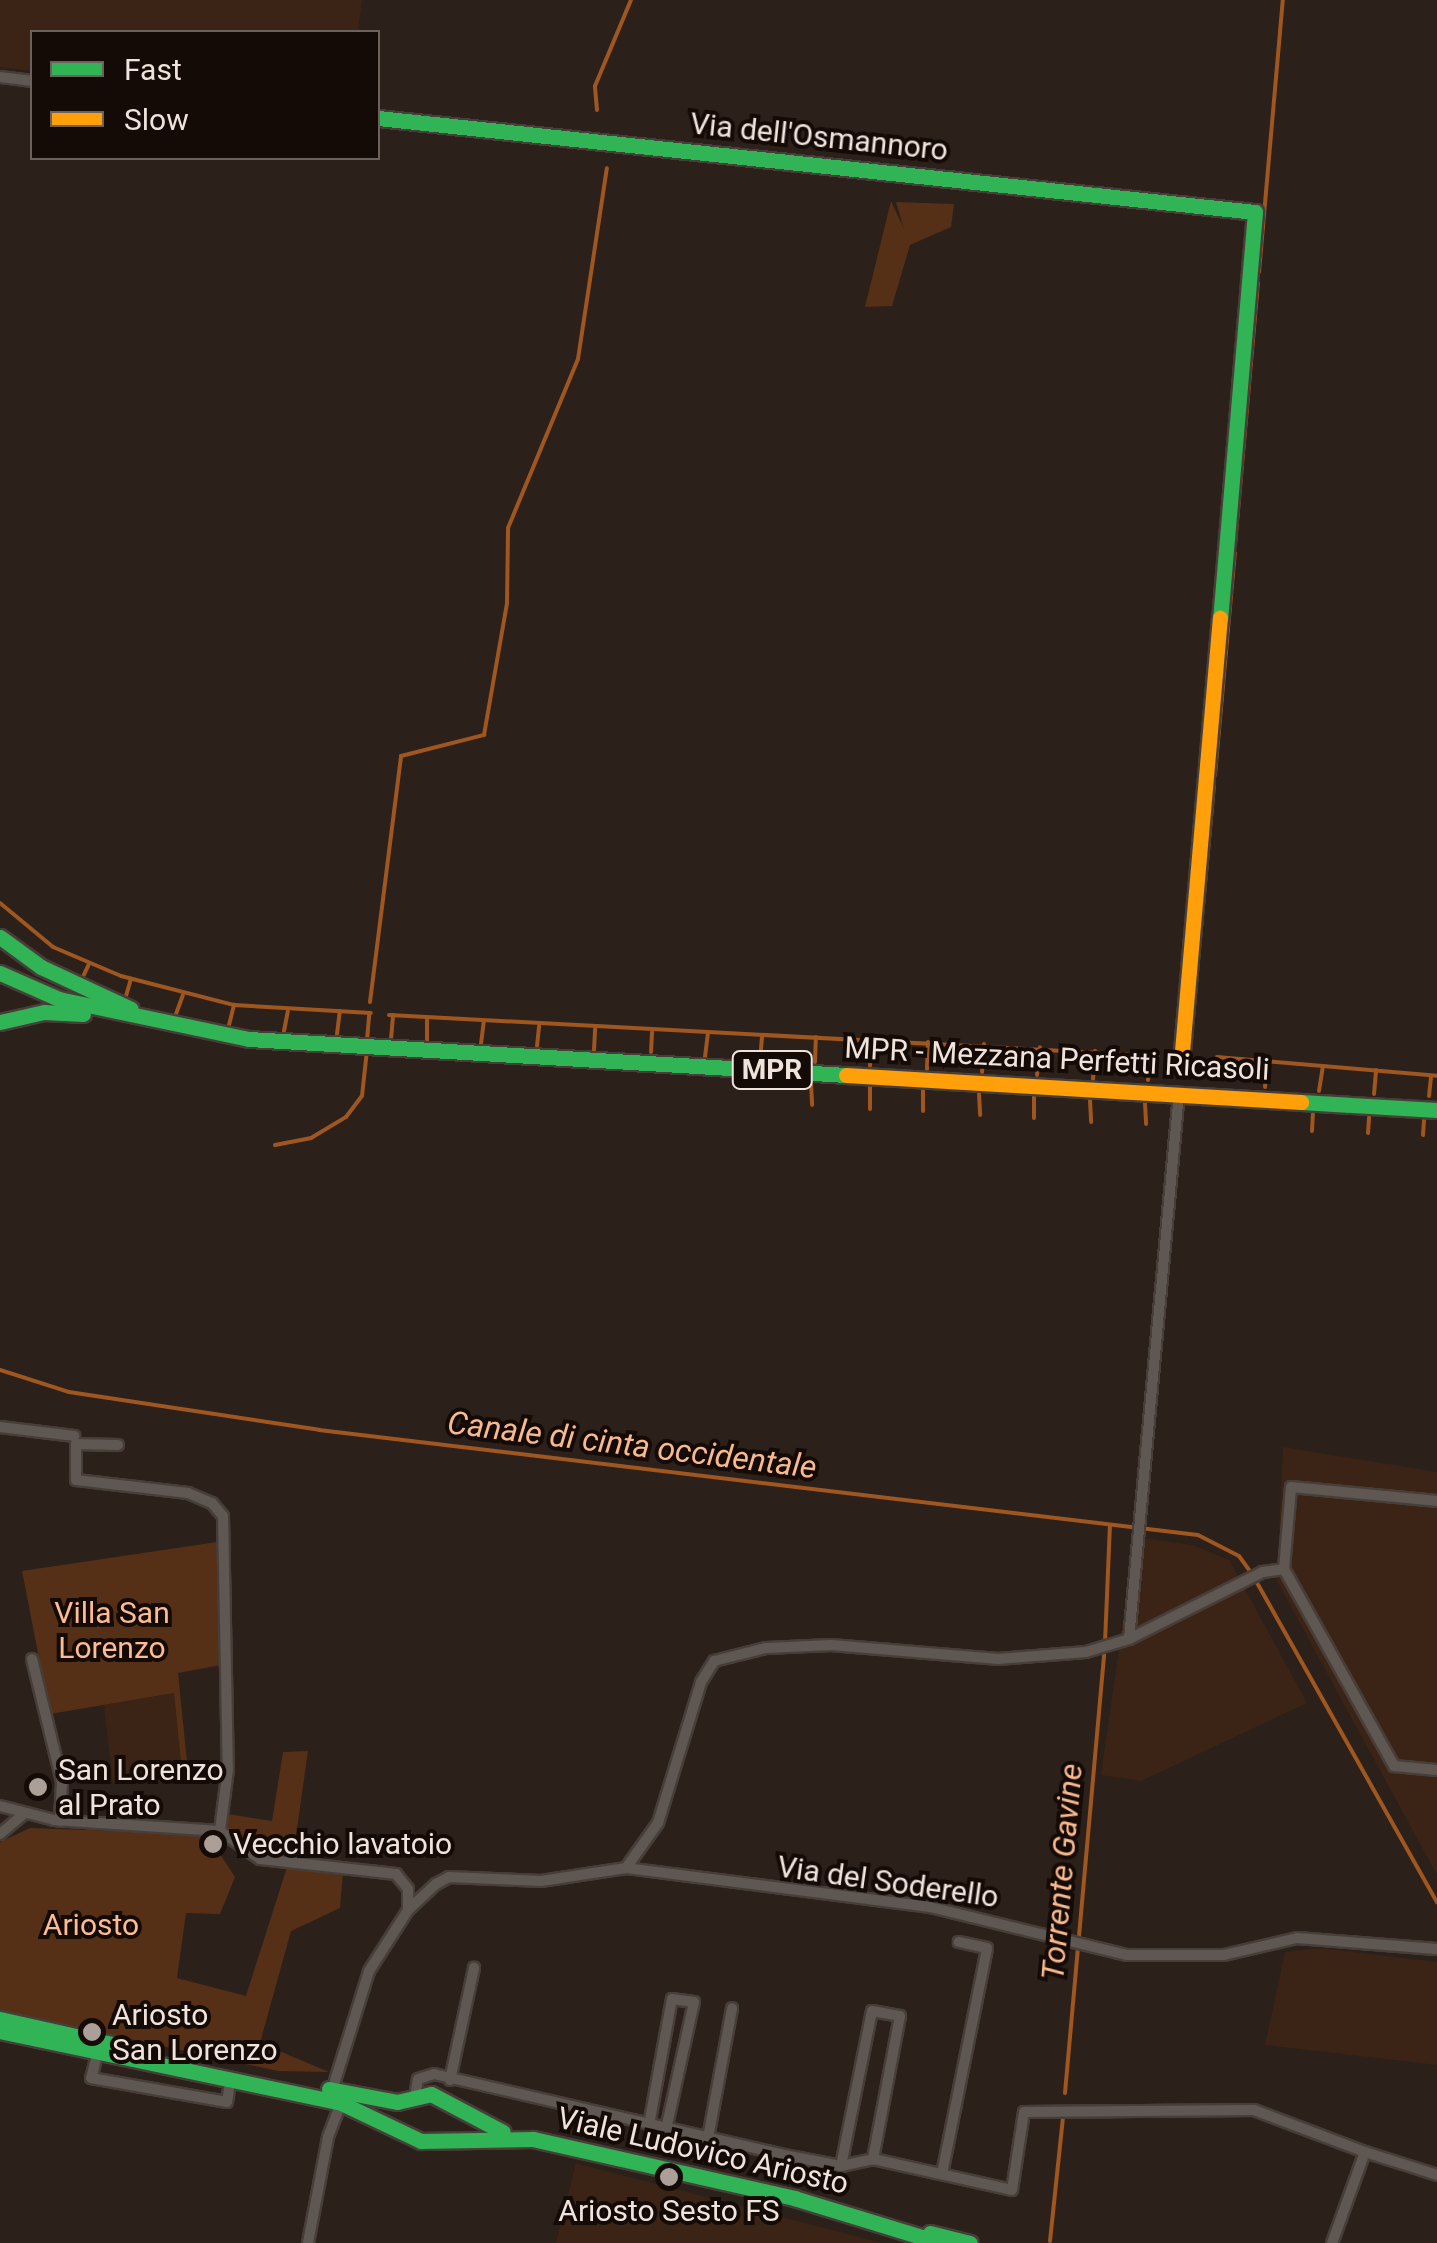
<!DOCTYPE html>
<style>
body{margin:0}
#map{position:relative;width:1437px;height:2243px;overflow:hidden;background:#2b201a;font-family:Roboto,sans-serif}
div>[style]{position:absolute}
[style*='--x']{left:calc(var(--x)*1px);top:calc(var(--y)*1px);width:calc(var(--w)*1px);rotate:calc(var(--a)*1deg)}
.built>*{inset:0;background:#3b2416}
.green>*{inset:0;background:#553017}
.stream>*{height:4px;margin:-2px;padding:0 2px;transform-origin:2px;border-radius:2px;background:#9f571f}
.roads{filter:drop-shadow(2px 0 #473e39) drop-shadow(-2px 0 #473e39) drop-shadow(0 2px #473e39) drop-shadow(0 -2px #473e39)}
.street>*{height:10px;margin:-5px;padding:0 5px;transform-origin:5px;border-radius:5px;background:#5f5751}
.fast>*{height:15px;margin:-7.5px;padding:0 7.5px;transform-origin:7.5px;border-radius:7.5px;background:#30b455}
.slow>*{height:15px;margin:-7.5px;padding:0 7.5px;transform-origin:7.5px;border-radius:7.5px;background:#ff9f0a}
.dots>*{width:28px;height:28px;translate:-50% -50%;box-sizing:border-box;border:5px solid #140b07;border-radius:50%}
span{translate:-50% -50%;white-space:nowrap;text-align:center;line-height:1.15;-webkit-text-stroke:8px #140b07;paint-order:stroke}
.shield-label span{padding:2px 8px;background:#140b07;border:2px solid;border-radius:8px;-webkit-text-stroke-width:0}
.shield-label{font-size:28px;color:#f0e3db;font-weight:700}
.street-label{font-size:30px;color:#f0e3db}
.park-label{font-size:30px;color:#fcbb92}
.poi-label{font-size:30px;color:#f0e3db}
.left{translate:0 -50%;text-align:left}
.water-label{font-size:32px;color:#f9b98f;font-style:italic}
.legend{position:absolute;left:30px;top:30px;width:350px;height:130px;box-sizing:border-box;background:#140b07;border:2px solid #6c615c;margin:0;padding:12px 18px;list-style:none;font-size:30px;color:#f0e3db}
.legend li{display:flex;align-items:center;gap:20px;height:50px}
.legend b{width:50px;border:2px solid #6c615c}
</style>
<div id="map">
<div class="built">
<div style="clip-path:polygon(0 0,362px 0,358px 32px,32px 32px,32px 71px,0 67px)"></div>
<div style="clip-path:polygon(1283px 1447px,1437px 1472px,1437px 1875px,1277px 1581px)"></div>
<div style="clip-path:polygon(1135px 1537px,1193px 1545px,1229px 1560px,1307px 1703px,1141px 1781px,1101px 1775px)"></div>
<div style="clip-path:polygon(174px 1693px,183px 1782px,113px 1783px,104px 1705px)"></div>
<div style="clip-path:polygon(1320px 1948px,1437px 1962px,1437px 2065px,1265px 2045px,1285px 1952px)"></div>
<div style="clip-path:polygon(576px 2163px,881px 2243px,556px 2243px)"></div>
</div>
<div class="green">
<div style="clip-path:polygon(891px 201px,904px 229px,896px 202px,954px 204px,951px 227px,910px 245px,892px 306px,865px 307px)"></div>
<div style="clip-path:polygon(217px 1542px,221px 1665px,178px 1673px,189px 1781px,183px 1782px,174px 1693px,50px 1714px,22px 1571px)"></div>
<div style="clip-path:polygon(308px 1751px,295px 1843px,261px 1840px,259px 1855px,224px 1830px,228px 1814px,272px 1821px,283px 1752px)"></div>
<div style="clip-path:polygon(30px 1828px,207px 1834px,235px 1877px,220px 1914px,186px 1913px,177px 1978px,246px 1996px,288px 1864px,343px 1872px,340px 1908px,291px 1931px,260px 2043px,329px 2072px,278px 2071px,0 2011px,0 1842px)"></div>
</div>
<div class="stream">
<div style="--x:597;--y:110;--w:24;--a:-95"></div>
<div style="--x:595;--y:86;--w:93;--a:-67.3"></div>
<div style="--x:1259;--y:272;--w:273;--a:-85"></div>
<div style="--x:1235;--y:545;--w:263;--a:-85"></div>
<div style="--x:1215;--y:775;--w:223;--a:-84.9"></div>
<div style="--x:0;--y:903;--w:69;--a:39.7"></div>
<div style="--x:53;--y:947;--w:74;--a:23.1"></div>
<div style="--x:121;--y:976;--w:117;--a:14.4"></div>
<div style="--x:234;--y:1005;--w:137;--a:3.3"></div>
<div style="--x:81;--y:981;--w:19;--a:-65"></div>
<div style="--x:126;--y:996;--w:18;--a:-74"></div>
<div style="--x:370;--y:1002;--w:248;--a:-82.8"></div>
<div style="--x:401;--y:756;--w:86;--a:-14.2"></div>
<div style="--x:484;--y:735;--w:134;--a:-80.1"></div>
<div style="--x:507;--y:603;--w:75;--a:-89.2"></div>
<div style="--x:508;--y:528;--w:183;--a:-67.5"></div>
<div style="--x:578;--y:359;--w:193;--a:-81.4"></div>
<div style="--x:176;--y:1014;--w:20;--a:-70"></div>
<div style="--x:389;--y:1015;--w:770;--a:3.05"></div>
<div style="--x:229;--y:1025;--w:21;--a:-76"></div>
<div style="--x:284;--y:1031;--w:20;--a:-79"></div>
<div style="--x:337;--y:1034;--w:23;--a:-83"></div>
<div style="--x:1191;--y:1038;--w:253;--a:-84.8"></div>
<div style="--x:391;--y:1039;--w:24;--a:-85"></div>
<div style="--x:367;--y:1040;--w:25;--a:-85"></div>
<div style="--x:427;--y:1040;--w:20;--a:-90"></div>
<div style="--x:481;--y:1044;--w:23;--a:-83"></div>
<div style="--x:537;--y:1046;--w:20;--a:-84"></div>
<div style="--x:594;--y:1050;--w:21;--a:-87"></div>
<div style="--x:651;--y:1052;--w:20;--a:-87"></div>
<div style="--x:705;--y:1057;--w:24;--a:-83"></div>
<div style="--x:1217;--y:1057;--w:221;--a:4.9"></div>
<div style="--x:760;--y:1060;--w:25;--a:-85"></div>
<div style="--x:815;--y:1062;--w:25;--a:-88"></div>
<div style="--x:870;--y:1066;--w:25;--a:-88"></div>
<div style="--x:927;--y:1069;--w:27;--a:-88"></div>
<div style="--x:982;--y:1072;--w:28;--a:-86"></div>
<div style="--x:1037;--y:1075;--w:28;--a:-84"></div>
<div style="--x:1093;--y:1079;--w:28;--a:-86"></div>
<div style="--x:1148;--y:1080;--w:25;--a:-83"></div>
<div style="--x:811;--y:1083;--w:22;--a:87"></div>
<div style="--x:870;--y:1087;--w:22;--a:90"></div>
<div style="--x:1265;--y:1087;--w:26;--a:-86"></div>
<div style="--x:923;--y:1089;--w:22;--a:90"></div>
<div style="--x:1319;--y:1091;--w:25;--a:-81"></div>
<div style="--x:979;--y:1093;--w:22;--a:87"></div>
<div style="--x:1374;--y:1094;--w:24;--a:-85"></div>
<div style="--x:1429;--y:1096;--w:20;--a:-84"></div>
<div style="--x:1034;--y:1097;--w:21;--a:90"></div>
<div style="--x:1090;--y:1100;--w:22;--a:87"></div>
<div style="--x:1145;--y:1103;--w:21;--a:87"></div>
<div style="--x:1312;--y:1131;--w:17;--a:-87"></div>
<div style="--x:1368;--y:1133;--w:16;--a:-86"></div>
<div style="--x:1423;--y:1135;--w:16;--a:-86"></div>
<div style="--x:275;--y:1145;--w:37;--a:-11"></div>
<div style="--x:311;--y:1138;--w:41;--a:-31"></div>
<div style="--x:346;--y:1117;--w:26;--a:-53"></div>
<div style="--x:362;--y:1096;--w:46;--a:-83.8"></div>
<div style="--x:0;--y:1370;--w:72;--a:17.7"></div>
<div style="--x:69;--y:1392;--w:253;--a:8.6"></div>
<div style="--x:319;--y:1430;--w:885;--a:6.81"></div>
<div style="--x:1198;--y:1535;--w:46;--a:27.1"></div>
<div style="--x:1239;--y:1556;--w:19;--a:54"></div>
<div style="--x:1256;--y:1581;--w:369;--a:60.6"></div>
<div style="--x:1105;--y:1643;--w:118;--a:-87.6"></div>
<div style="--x:1065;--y:2093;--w:440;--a:-84.9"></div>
<div style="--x:1050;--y:2241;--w:124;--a:-84"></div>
</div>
<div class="roads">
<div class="street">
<div style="--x:0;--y:77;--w:32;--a:7"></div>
<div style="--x:0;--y:1427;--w:75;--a:6.9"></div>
<div style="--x:118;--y:1445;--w:42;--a:-178.6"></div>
<div style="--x:76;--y:1444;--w:36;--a:90"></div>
<div style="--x:76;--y:1480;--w:113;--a:6.6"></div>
<div style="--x:188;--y:1493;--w:26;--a:23"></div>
<div style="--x:212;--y:1503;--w:17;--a:50"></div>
<div style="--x:223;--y:1516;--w:253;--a:88.9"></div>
<div style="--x:228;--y:1769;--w:63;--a:97.4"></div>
<div style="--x:1284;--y:1569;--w:226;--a:60.8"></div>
<div style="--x:1394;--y:1766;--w:43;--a:5.3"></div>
<div style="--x:1284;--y:1569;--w:82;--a:-85.1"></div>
<div style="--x:1291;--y:1487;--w:147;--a:5.5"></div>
<div style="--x:1129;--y:1639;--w:537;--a:-84.77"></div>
<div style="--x:32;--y:1659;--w:127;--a:76.3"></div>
<div style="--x:62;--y:1782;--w:39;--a:93"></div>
<div style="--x:0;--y:1806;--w:56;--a:14.5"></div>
<div style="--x:54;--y:1820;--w:166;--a:3.8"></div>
<div style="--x:220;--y:1831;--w:49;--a:35"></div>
<div style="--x:260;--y:1859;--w:137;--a:6.3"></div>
<div style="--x:396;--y:1874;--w:19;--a:51"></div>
<div style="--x:408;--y:1889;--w:21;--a:90"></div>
<div style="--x:0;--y:1834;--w:33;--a:-40"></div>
<div style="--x:626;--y:1868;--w:306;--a:7.3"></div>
<div style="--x:930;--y:1907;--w:203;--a:13.7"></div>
<div style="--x:1127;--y:1955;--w:97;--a:0"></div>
<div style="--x:1224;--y:1955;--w:75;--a:-13.1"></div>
<div style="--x:1297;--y:1938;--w:140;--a:4.5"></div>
<div style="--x:99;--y:2047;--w:32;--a:104"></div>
<div style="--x:91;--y:2078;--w:138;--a:10"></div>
<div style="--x:227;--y:2102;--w:24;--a:-81"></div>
<div style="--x:450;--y:2080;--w:115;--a:-77.9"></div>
<div style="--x:335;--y:2081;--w:115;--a:-72.8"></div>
<div style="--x:369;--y:1971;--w:72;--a:-57.4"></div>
<div style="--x:408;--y:1910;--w:38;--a:-43"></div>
<div style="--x:436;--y:1884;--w:15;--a:-28"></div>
<div style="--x:449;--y:1877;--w:92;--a:2.5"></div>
<div style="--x:541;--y:1881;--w:86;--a:-8.7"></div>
<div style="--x:626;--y:1868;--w:55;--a:-54.6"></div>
<div style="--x:658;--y:1823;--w:147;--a:-73"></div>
<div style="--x:701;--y:1682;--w:25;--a:-58"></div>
<div style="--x:714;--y:1661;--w:54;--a:-14"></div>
<div style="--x:766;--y:1648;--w:65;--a:-2.6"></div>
<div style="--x:831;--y:1645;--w:168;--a:4.8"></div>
<div style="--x:998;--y:1659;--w:88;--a:-4.5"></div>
<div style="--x:1086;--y:1652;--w:45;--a:-16.8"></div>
<div style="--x:1129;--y:1639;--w:150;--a:-26.6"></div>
<div style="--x:1263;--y:1572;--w:21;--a:-8"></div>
<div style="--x:415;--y:2097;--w:18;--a:-81"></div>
<div style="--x:418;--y:2079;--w:17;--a:-17"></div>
<div style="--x:434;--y:2074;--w:359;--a:13"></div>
<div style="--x:784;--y:2155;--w:58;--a:10.9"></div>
<div style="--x:841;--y:2166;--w:33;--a:-12"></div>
<div style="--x:873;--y:2159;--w:142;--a:12.6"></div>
<div style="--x:1012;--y:2190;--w:79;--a:-81.3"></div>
<div style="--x:1024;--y:2112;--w:230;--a:-0.5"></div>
<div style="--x:1254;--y:2110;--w:119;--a:20.7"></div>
<div style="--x:1365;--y:2152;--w:97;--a:109.9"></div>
<div style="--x:649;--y:2125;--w:128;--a:-79.7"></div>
<div style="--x:672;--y:1999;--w:22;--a:8"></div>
<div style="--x:694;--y:2002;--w:130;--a:102.4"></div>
<div style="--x:708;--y:2138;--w:132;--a:-79.5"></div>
<div style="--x:1365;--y:2152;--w:76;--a:17.7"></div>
<div style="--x:841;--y:2166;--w:158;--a:-78.7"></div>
<div style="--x:872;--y:2011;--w:28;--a:10"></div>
<div style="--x:900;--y:2016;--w:146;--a:100.7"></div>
<div style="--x:942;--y:2174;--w:230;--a:-78.7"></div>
<div style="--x:987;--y:1948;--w:29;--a:-168"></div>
<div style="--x:308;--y:2243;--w:108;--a:-79.3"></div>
<div style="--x:328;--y:2137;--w:36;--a:-69"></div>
</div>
<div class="fast">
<div style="--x:378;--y:118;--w:882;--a:6.12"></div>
<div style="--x:1255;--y:212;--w:408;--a:94.9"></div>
<div style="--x:0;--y:937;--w:51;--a:36.2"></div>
<div style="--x:41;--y:967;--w:99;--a:25"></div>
<div style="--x:0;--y:973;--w:64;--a:23.8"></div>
<div style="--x:59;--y:999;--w:194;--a:11.9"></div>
<div style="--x:249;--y:1039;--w:598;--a:3.45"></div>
<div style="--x:0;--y:1022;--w:45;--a:-12.8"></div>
<div style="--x:44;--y:1012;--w:39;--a:3"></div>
<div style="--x:1301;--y:1102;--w:136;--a:3.4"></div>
<div style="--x:0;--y:2019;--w:124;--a:12.6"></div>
<div style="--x:0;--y:2031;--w:349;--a:11.9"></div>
<div style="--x:341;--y:2103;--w:89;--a:25.4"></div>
<div style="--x:421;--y:2141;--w:112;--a:-1"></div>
<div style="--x:533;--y:2139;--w:268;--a:12.7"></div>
<div style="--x:794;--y:2198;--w:154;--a:17"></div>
<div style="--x:329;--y:2089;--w:69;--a:10.8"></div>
<div style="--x:397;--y:2102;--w:35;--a:-13"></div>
<div style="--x:431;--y:2094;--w:81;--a:27.8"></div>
<div style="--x:930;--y:2233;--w:41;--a:14"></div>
</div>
<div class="slow">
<div style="--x:1182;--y:1051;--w:435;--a:-85"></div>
<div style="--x:846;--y:1075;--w:456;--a:3.4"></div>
</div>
</div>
<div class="dots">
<div style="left:38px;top:1787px;background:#ab9f97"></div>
<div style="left:213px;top:1844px;background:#ab9f97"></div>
<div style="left:92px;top:2032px;background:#ab9f97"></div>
<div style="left:669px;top:2177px;background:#ab9f97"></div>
</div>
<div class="shield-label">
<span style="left:772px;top:1070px">MPR</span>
</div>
<div class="street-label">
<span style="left:819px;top:137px;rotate:6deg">Via dell'Osmannoro</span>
<span style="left:1057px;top:1059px;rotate:3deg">MPR - Mezzana Perfetti Ricasoli</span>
<span style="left:888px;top:1882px;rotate:8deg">Via del Soderello</span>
<span style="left:703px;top:2151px;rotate:13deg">Viale Ludovico Ariosto</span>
</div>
<div class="park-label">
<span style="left:112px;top:1630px">Villa San<br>Lorenzo</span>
<span style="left:91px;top:1925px">Ariosto</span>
</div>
<div class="poi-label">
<span class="left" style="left:58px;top:1787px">San Lorenzo<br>al Prato</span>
<span class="left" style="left:233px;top:1844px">Vecchio lavatoio</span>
<span class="left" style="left:112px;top:2032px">Ariosto<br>San Lorenzo</span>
<span style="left:669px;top:2211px">Ariosto Sesto FS</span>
</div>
<div class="water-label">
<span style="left:632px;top:1445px;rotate:7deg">Canale di cinta occidentale</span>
<span style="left:1062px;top:1872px;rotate:-85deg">Torrente Gavine</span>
</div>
<ul class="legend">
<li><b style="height:12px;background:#30b455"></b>Fast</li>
<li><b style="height:12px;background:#ff9f0a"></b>Slow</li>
</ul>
</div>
